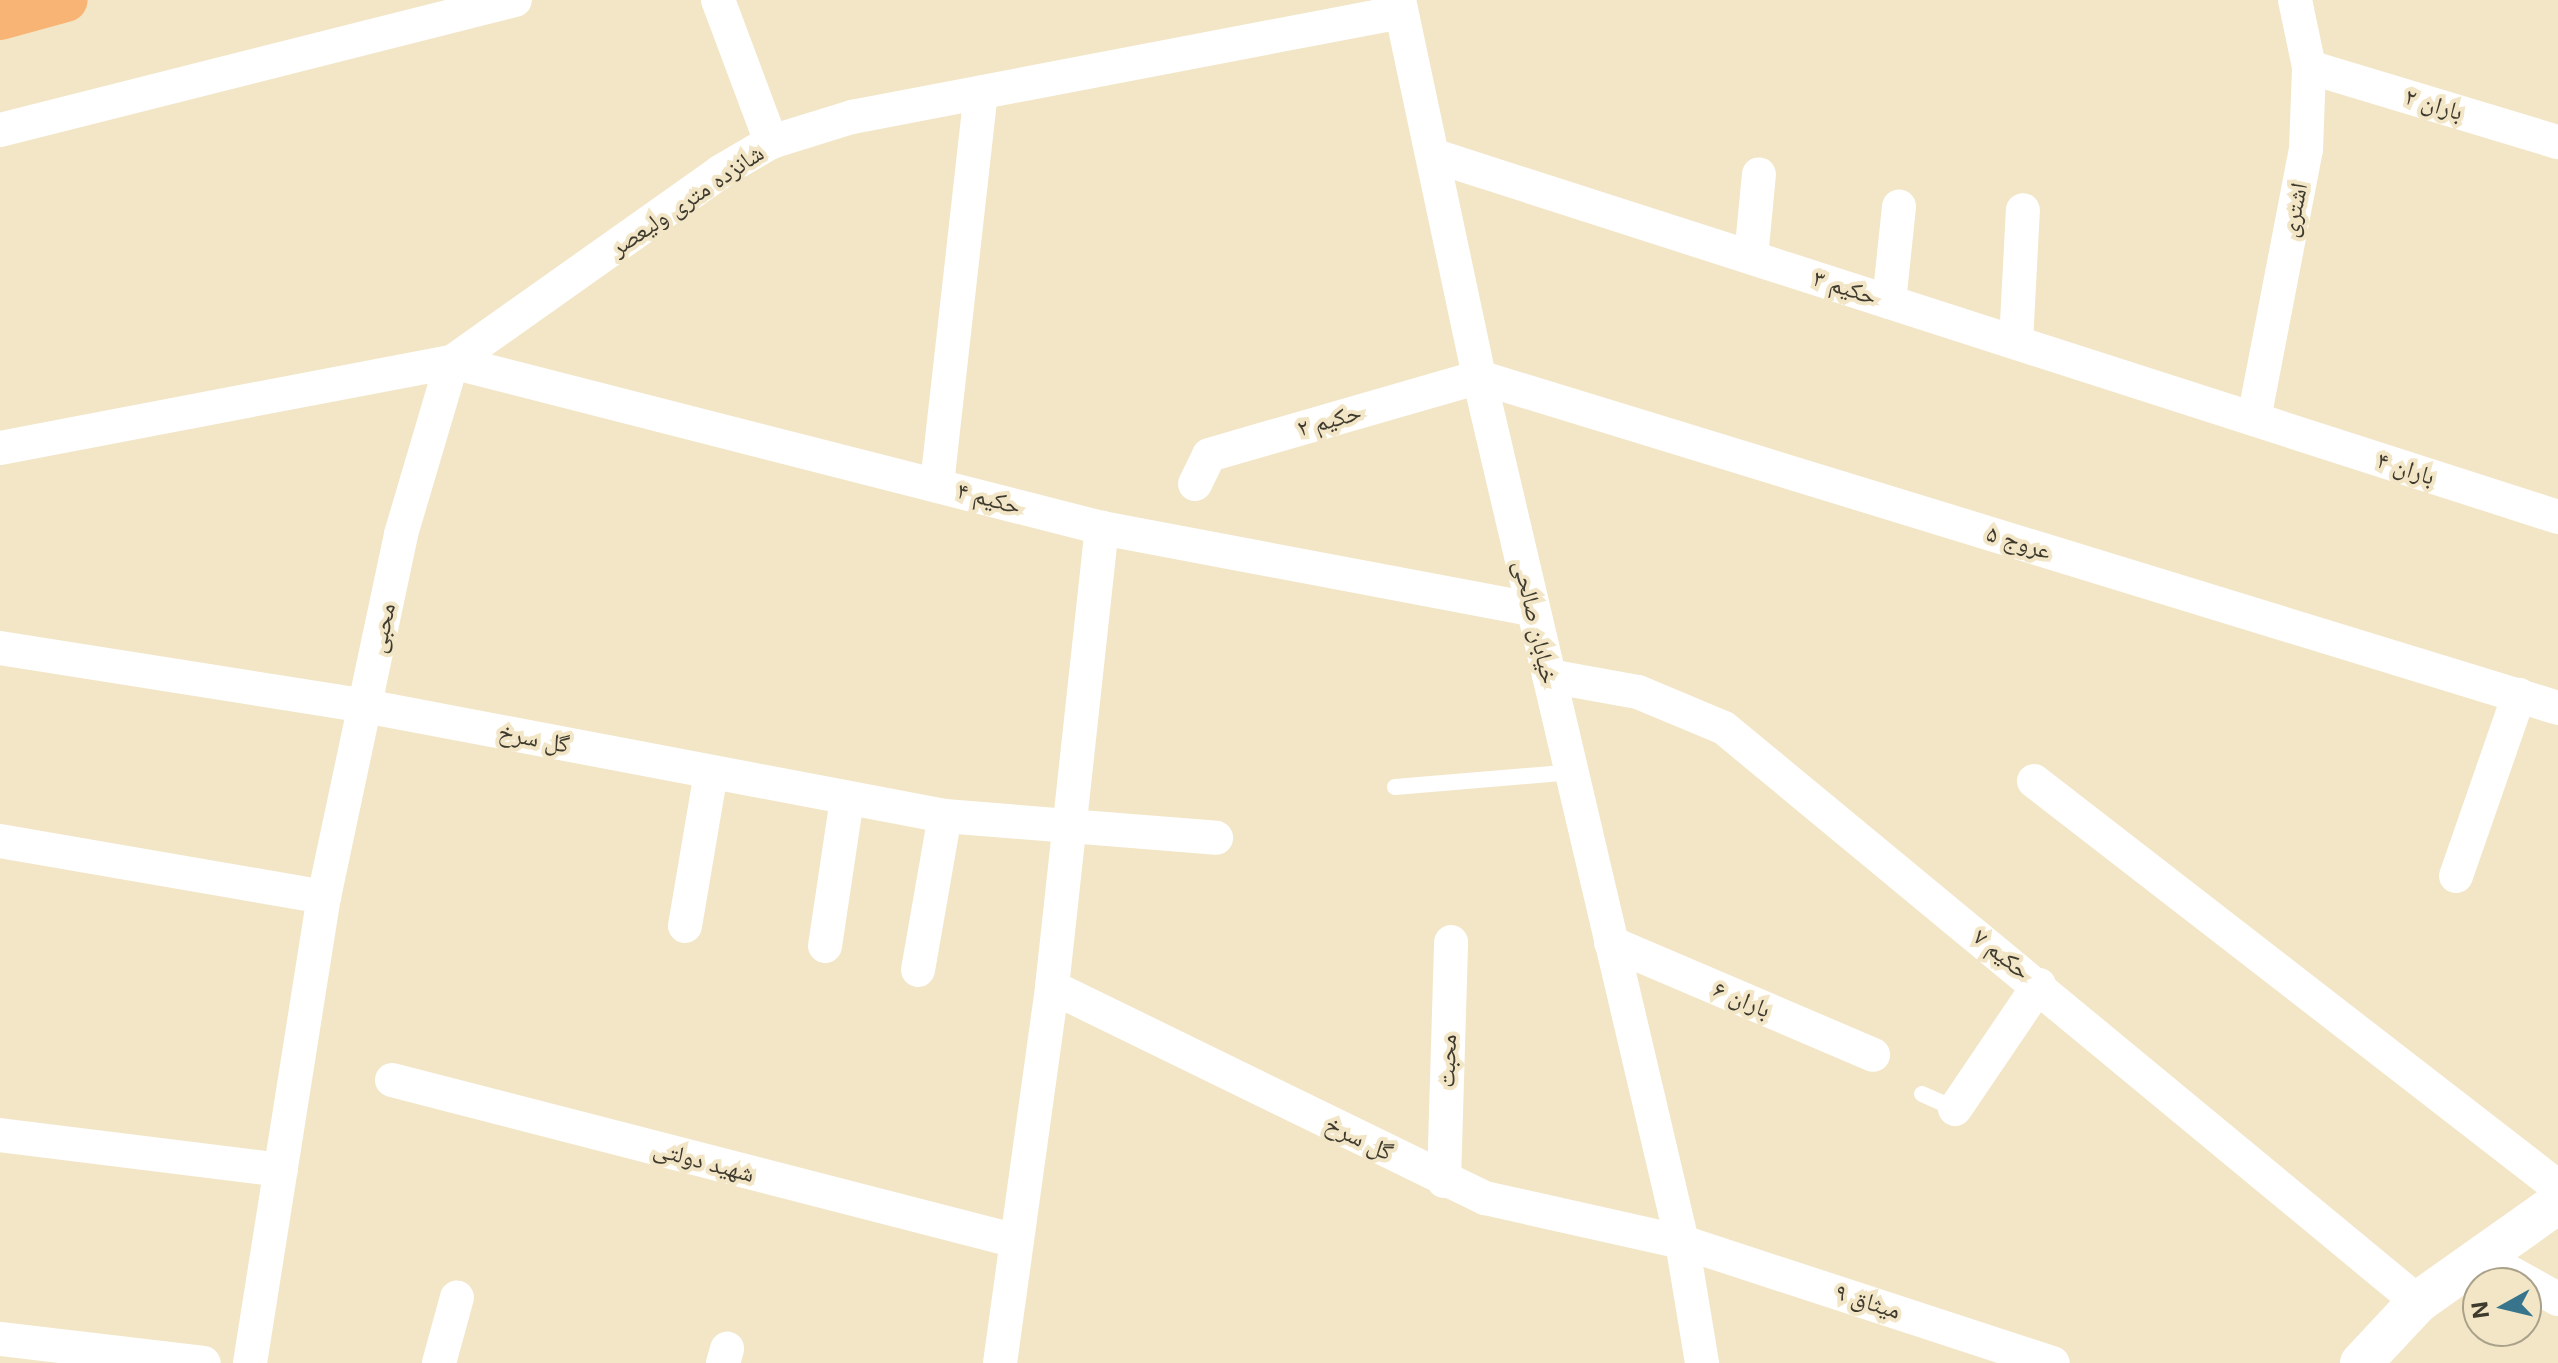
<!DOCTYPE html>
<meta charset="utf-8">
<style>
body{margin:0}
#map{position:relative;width:2558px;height:1363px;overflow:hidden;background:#f2e6c7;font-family:Inter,"Noto Naskh Arabic",sans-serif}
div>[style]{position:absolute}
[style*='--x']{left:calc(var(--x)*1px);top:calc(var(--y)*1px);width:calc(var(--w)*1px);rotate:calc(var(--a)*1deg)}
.service>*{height:16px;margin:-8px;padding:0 8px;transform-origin:8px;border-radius:8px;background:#fff}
.minor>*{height:34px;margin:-17px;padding:0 17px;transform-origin:17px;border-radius:17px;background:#fff}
.tertiary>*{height:42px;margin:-21px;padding:0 21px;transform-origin:21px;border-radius:21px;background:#fff}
.trunk>*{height:44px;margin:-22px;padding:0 22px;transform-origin:22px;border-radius:22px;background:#f8b474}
span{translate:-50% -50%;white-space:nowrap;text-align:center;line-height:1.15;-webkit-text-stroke:8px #f2e6c7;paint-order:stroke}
.street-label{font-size:24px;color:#3f3a2e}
.north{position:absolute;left:2462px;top:1267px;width:80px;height:80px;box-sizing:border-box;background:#f2e6c7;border:2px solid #aaa18a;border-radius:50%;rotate:262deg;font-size:22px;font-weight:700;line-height:32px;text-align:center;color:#3f3a2e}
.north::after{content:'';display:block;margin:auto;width:28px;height:36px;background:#38758c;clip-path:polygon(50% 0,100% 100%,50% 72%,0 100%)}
</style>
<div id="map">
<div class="service">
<div style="--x:1395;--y:787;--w:178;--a:-4.8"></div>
<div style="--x:1922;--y:1094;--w:36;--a:24"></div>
</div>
<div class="minor">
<div style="--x:718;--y:0;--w:152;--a:69.5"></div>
<div style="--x:1399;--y:0;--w:385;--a:78"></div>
<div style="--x:1479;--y:377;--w:889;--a:76.79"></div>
<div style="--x:1682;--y:1242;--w:123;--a:80.6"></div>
<div style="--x:2309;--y:67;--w:260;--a:16.8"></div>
<div style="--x:0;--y:130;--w:531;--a:-14.17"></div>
<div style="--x:1435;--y:156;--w:1180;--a:17.82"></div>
<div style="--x:1751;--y:257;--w:83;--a:-84.5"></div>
<div style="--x:1889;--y:302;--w:96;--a:-84"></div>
<div style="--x:2016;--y:342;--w:132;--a:-87"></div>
<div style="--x:452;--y:362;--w:671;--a:14.33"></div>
<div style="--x:1102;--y:528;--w:438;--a:10.7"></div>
<div style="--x:1479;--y:377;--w:1129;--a:17.05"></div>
<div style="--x:2254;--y:419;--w:274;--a:-79.1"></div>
<div style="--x:2306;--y:150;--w:83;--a:-87.9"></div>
<div style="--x:2309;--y:67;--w:68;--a:-101.8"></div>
<div style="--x:0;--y:448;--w:460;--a:-10.8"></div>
<div style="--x:452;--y:362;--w:329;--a:-35.3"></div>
<div style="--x:720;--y:172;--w:59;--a:-30.5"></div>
<div style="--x:771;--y:142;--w:85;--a:-17.2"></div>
<div style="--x:852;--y:117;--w:559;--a:-10.83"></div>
<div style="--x:937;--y:484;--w:394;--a:-83.6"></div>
<div style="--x:1195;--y:484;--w:32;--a:-64"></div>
<div style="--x:1209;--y:455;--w:281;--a:-16.1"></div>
<div style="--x:0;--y:648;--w:370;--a:9"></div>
<div style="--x:365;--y:706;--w:590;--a:10.74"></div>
<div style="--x:945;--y:816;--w:272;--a:4.6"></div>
<div style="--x:1549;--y:676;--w:90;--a:10.2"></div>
<div style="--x:1638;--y:692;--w:93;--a:22.7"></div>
<div style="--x:1724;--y:728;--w:901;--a:39.59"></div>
<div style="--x:2034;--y:781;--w:663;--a:37.77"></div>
<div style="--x:0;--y:841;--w:329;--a:9.8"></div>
<div style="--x:2456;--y:876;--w:192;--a:-70.8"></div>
<div style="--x:685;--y:926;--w:156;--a:-80.4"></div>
<div style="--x:1611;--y:943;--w:285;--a:23.1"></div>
<div style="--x:825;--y:946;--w:150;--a:-81.5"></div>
<div style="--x:918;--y:970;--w:156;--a:-80.1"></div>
<div style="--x:1052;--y:987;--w:482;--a:26"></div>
<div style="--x:1485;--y:1198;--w:202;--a:12.6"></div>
<div style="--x:1682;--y:1242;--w:390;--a:18.1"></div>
<div style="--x:392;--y:1080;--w:645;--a:14.45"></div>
<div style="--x:1955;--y:1109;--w:150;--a:-55.9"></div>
<div style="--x:0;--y:1135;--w:283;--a:7.1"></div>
<div style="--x:1444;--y:1181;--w:239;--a:-88.3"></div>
<div style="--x:2487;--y:1260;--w:81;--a:28.8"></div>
<div style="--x:0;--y:1339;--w:205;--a:6.7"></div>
<div style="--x:250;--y:1363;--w:472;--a:-81"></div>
<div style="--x:324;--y:897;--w:371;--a:-78"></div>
<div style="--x:401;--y:534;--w:179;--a:-73.5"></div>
<div style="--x:439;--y:1363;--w:68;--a:-74.7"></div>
<div style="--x:723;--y:1363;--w:15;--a:-74"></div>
<div style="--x:1000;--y:1363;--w:380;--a:-82.1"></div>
<div style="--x:1052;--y:987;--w:462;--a:-83.8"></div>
</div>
<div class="tertiary">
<div style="--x:2361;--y:1363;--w:83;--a:-46.9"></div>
<div style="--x:2418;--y:1302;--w:171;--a:-35.3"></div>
</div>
<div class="trunk">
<div style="--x:0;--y:18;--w:68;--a:-15.3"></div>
</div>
<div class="street-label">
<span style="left:2434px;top:104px;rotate:17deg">باران ۲</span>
<span style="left:687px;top:200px;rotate:-34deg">شانزده متری ولیعصر</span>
<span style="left:2294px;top:210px;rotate:-79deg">اشتری</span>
<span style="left:1845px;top:287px;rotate:18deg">حکیم ۳</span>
<span style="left:1329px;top:420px;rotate:-16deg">حکیم ۲</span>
<span style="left:2406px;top:468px;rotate:18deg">باران ۴</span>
<span style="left:989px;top:498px;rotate:15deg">حکیم ۴</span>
<span style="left:2019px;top:542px;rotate:17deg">عروج ۵</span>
<span style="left:1536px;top:622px;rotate:77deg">خیابان صالحی</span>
<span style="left:382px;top:628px;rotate:-78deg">محبی</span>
<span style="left:534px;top:738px;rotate:11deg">گل سرخ</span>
<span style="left:2002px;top:954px;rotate:39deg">حکیم ۷</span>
<span style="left:1742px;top:999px;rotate:23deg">باران ۶</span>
<span style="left:1447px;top:1061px;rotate:-88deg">محبت</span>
<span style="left:1359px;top:1138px;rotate:26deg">گل سرخ</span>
<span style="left:704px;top:1161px;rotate:15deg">شهید دولتی</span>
<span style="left:1868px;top:1301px;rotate:18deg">میثاق ۹</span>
</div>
<div class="north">N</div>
</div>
